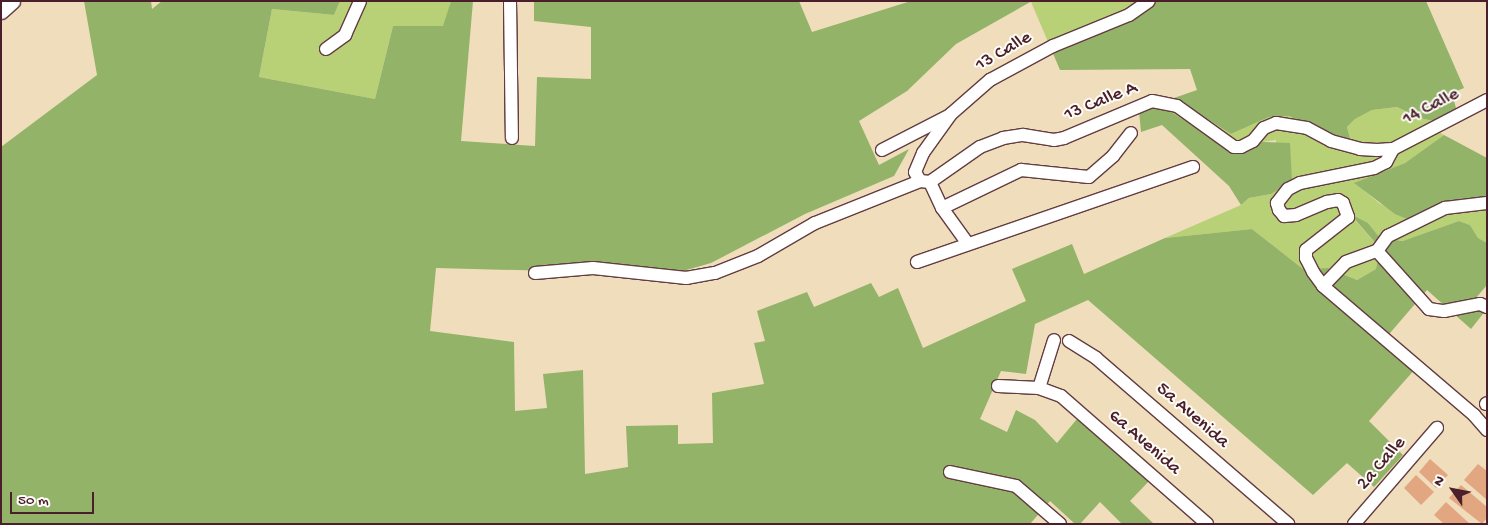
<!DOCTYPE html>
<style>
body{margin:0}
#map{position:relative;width:1488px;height:525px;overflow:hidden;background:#efddbb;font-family:"Gochi Hand",sans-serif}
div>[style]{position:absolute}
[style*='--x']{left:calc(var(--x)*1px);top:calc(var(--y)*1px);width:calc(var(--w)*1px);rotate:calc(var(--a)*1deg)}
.green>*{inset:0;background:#b8d177}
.forest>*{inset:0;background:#92b368}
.building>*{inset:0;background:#e2a781}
.roads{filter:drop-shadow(1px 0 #633c41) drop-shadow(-1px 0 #633c41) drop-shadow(0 1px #633c41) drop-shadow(0 -1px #633c41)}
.minor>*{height:12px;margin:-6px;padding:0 6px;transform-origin:6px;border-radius:6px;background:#fff}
.tertiary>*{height:15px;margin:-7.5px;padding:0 7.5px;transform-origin:7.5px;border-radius:7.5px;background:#fff}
span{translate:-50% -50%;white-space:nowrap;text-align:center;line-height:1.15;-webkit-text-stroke:4px #fdfcf7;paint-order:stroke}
.street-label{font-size:19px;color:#4a1f2b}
.frame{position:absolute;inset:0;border:2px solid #4a1f2b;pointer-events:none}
.north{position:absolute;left:1428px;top:465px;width:50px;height:50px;-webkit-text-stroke:4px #fdfcf7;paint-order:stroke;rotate:303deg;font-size:14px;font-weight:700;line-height:20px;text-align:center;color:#4a1f2b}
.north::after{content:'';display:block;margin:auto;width:18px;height:22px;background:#4a1f2b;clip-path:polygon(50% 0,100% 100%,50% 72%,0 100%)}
.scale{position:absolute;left:10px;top:492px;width:84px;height:22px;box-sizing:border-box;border:2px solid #4a1f2b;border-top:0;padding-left:6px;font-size:15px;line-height:18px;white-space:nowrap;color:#4a1f2b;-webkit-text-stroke:4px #fdfcf7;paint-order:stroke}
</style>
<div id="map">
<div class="green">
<div style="clip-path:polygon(340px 1px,451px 1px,444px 26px,393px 26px,375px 99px,259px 77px,272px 9px,334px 15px)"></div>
<div style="clip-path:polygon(1142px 1px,1136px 8px,1049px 44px,1031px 2px)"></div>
<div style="clip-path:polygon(1174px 99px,1231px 134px,1269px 117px,1289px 116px,1349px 139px,1347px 127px,1355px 119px,1372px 110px,1397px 107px,1420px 118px,1438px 122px,1430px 127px,1444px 135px,1405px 163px,1355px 183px,1379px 203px,1412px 221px,1463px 198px,1487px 198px,1487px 243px,1478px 238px,1470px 225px,1459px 221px,1404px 241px,1380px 238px,1368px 223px,1351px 216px,1380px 248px,1376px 269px,1357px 280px,1328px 268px,1303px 269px,1252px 229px,1165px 238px,1241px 205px,1249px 198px,1271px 194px,1276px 140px,1263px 142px,1248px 150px,1221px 145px,1159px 104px)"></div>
</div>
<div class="forest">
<div style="clip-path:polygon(84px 1px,151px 1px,152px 9px,162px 1px,340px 1px,334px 15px,272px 9px,259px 77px,375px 99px,393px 26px,443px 26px,451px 1px,473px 1px,461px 141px,535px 146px,537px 77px,591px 79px,591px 27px,534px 21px,534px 1px,799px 1px,812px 32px,911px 1px,1032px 1px,956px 44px,907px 91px,859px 121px,879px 165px,909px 149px,894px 176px,805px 214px,711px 263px,672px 274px,436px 268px,430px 331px,514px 342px,515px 411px,547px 408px,543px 374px,583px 370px,585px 474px,628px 467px,626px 426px,678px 425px,678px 444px,713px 443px,712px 393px,764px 384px,754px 343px,765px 341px,757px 311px,807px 292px,814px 307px,871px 283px,879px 297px,898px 288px,923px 348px,1026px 301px,1012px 269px,1072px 244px,1084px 274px,1165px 238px,1252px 229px,1303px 269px,1328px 268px,1357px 280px,1376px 269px,1380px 248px,1350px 214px,1368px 223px,1380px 238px,1403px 241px,1459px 221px,1470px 225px,1478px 238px,1487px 243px,1487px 285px,1475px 299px,1486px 310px,1471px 329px,1427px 290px,1384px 340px,1416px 368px,1369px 421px,1403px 455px,1374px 487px,1347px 463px,1313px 495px,1088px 300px,1035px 324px,1026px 374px,1001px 371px,980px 419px,1007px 432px,1016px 410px,1035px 420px,1057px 443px,1077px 419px,1149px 481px,1130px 501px,1154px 524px,1122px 524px,1100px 502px,1080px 524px,1075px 524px,1050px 501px,1030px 524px,1px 524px,1px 147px,97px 75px)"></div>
<div style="clip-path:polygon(1142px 1px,1426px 1px,1464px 88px,1452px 93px,1457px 112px,1438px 122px,1420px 118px,1397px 107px,1372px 110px,1355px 119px,1347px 127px,1350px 139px,1339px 139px,1289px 116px,1269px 117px,1231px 134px,1174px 98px,1197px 90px,1190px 69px,1060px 70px,1049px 44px,1080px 36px)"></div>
<div style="clip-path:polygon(1159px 104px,1221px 144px,1248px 150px,1262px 142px,1290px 143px,1292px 181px,1271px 194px,1249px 198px,1241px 205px,1229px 186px,1162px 125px,1141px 132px,1139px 111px)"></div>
<div style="clip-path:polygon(1444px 135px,1487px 158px,1487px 198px,1463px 198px,1412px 221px,1395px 214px,1354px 183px,1405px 163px)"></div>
</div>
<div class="building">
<div style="clip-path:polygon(1430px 459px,1448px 475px,1436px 488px,1419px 472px)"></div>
<div style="clip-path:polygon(1478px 464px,1487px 471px,1487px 500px,1464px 480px)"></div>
<div style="clip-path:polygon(1416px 475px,1434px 492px,1421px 505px,1404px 488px)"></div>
<div style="clip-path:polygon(1461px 485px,1487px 507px,1487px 518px,1482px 524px,1449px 498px)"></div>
<div style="clip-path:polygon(1446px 502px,1470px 524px,1444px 524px,1434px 515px)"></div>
</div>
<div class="roads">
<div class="minor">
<div style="--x:510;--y:1;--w:137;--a:89.2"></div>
<div style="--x:326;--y:49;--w:24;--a:-36"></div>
<div style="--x:345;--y:35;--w:37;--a:-66"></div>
<div style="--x:1393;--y:149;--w:15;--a:118"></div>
<div style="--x:1386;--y:162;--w:13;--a:153"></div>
<div style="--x:1374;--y:168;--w:76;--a:168.5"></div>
<div style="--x:1300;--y:183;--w:13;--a:153"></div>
<div style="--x:1288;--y:189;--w:18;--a:128"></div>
<div style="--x:1277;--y:203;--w:7;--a:74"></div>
<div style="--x:1279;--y:210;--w:8;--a:50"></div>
<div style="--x:1284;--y:216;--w:12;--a:-5"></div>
<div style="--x:1296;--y:215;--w:34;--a:-23"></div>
<div style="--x:1327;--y:202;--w:11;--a:-10"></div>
<div style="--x:1338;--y:200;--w:6;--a:31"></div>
<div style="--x:1343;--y:203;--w:15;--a:70"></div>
<div style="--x:1348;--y:217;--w:53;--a:141.8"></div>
<div style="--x:1306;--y:250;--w:8;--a:90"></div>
<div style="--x:1306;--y:258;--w:16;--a:63"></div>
<div style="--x:1313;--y:272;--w:17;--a:54"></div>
<div style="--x:1323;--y:286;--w:199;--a:40.5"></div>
<div style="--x:1474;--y:415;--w:20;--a:49"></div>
<div style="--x:882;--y:150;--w:76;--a:-27.2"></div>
<div style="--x:930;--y:182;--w:61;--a:-35"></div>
<div style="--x:980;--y:147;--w:25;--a:-21"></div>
<div style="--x:1003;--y:138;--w:20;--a:-9"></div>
<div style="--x:1023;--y:135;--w:31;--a:9"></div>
<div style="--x:1054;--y:140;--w:10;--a:-11"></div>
<div style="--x:1064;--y:138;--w:95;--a:-22.8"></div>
<div style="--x:1152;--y:101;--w:25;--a:11"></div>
<div style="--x:1177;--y:106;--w:70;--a:35.7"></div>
<div style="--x:1234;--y:147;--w:7;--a:0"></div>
<div style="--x:1241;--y:147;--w:13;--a:-27"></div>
<div style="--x:1253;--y:141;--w:17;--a:-50"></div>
<div style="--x:1264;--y:128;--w:13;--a:-23"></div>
<div style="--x:1276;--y:123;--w:31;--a:9"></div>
<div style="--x:1307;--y:128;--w:27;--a:28"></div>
<div style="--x:1331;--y:141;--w:30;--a:15"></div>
<div style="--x:1360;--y:149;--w:17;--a:3"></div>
<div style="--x:1377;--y:150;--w:16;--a:-4"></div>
<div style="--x:1393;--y:149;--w:106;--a:-27.5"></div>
<div style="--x:942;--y:208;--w:88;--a:-25.7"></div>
<div style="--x:1021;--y:170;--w:68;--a:5.9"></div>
<div style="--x:1089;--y:177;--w:32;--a:-41"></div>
<div style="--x:1113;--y:156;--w:29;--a:-52"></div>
<div style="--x:968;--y:244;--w:44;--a:-125.8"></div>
<div style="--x:942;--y:208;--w:29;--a:-115"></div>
<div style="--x:930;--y:182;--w:10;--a:-174"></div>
<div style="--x:920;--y:181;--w:10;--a:-119"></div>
<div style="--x:915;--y:172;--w:21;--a:-67"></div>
<div style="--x:923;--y:153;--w:48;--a:-54.3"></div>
<div style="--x:951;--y:114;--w:52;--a:-41.1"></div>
<div style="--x:990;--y:80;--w:72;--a:-28.4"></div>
<div style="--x:1053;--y:46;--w:82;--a:-22.2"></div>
<div style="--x:1129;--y:15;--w:24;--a:-35"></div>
<div style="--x:1377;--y:251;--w:78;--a:48.1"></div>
<div style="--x:1429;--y:309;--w:15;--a:8"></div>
<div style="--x:1444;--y:311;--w:37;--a:-11"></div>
<div style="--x:1480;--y:304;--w:8;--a:23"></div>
<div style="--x:1377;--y:251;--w:19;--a:-54"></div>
<div style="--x:1388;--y:236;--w:64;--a:-26.2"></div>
<div style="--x:1445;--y:208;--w:42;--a:-6.8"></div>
<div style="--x:917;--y:262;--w:292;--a:-19"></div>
<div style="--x:535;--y:273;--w:58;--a:-4.9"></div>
<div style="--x:593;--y:268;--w:94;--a:6.1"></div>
<div style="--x:686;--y:278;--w:29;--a:-10"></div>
<div style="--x:715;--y:273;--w:46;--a:-21.6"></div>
<div style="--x:758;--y:256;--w:66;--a:-30.1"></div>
<div style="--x:815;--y:223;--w:113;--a:-21.8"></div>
<div style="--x:1323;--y:286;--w:33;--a:-46"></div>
<div style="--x:1346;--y:262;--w:33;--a:-20"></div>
<div style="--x:1069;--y:341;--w:32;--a:32"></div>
<div style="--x:1096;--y:358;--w:254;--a:40.8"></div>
<div style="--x:998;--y:386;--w:41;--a:2.8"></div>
<div style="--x:1039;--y:388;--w:23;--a:20"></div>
<div style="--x:1061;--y:396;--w:194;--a:41.2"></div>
<div style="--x:1039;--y:388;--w:50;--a:-72.6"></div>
<div style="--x:1486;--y:404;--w:1;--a:-45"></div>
<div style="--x:950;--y:472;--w:67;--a:12"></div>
<div style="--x:1016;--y:486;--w:58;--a:40.8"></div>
<div style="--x:1354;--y:524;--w:127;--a:-49.2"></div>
</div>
<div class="tertiary">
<div style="--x:1;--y:11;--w:15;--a:-42"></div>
</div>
</div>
<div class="street-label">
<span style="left:1004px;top:52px;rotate:-30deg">13 Calle</span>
<span style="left:1101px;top:102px;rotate:-22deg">13 Calle A</span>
<span style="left:1431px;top:107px;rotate:-27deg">14 Calle</span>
<span style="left:1192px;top:416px;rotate:41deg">5a Avenida</span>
<span style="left:1144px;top:443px;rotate:41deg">6a Avenida</span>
<span style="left:1382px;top:464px;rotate:-49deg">2a Calle</span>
</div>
<div class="frame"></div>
<div class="north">N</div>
<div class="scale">50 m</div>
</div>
